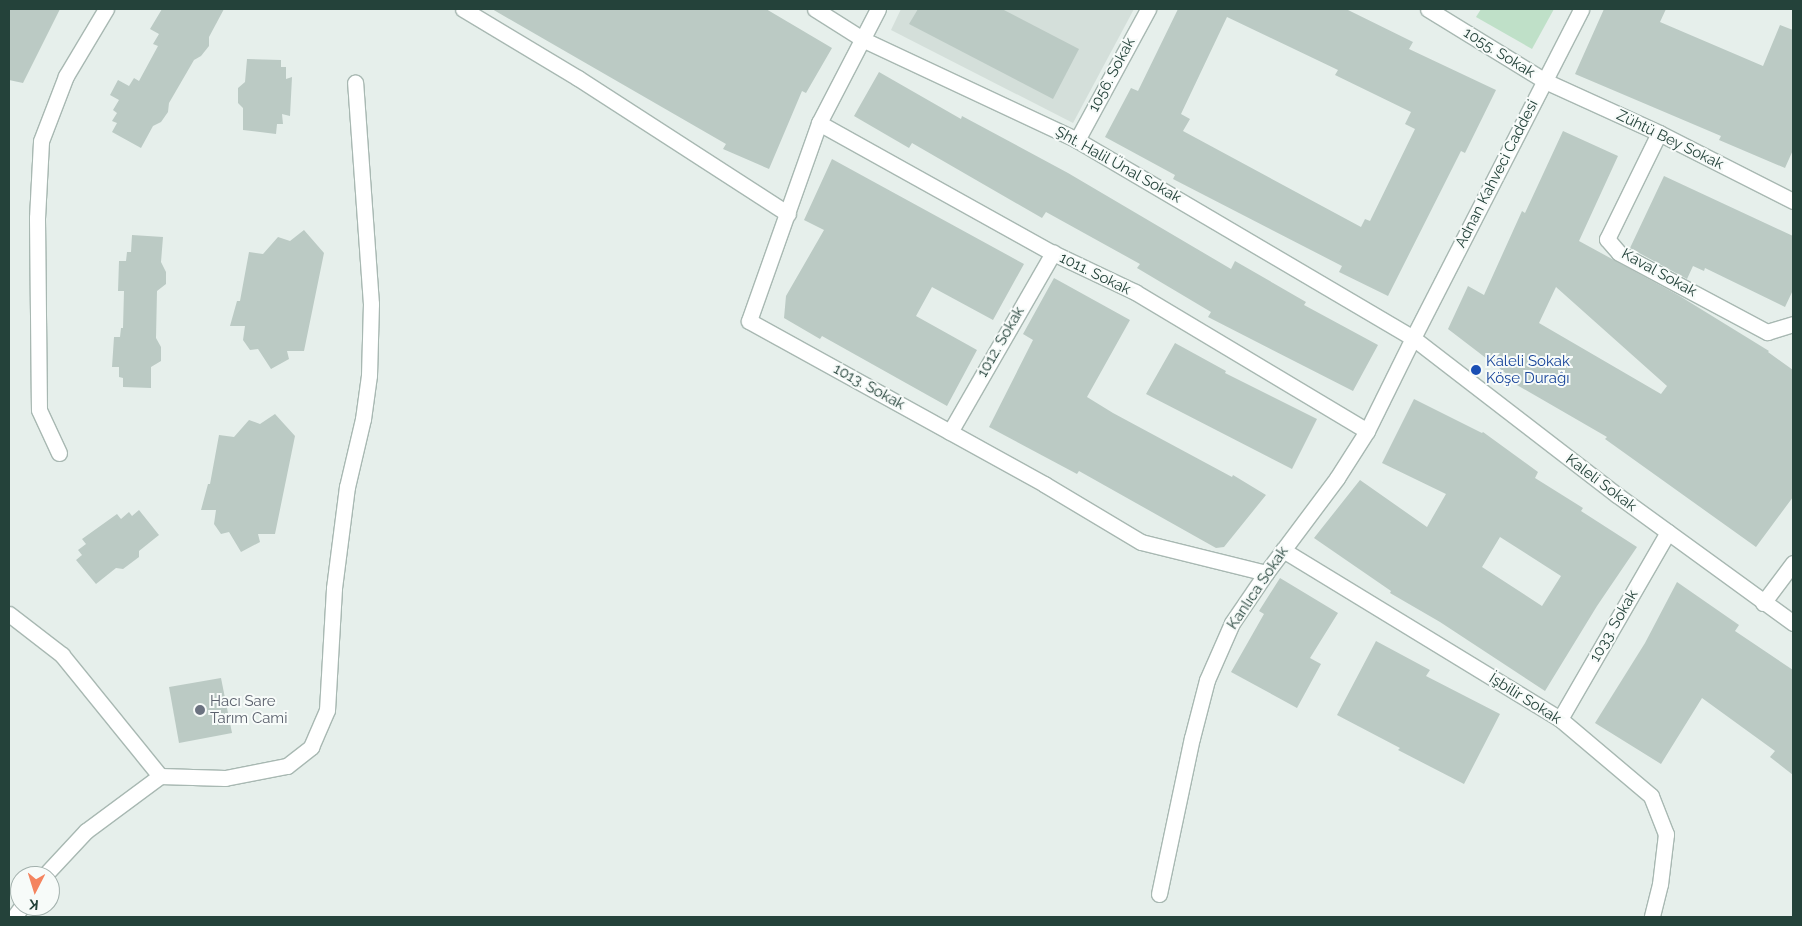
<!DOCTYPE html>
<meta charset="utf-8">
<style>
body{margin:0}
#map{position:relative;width:1802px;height:926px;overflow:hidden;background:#e6efeb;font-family:Raleway,sans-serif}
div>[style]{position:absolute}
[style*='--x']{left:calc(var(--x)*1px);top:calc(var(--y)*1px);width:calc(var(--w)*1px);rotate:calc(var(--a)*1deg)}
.built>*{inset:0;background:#d4dfda}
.green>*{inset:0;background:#bfe0c8}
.building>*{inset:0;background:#bbcac4}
.roads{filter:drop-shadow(1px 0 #a8b8b2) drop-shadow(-1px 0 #a8b8b2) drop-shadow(0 1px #a8b8b2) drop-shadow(0 -1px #a8b8b2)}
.street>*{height:15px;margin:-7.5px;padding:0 7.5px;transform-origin:7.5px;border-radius:7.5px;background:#fff}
.secondary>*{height:15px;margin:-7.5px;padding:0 7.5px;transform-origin:7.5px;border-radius:7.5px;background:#fff}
.dots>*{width:14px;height:14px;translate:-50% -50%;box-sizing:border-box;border:2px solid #f7fbf9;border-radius:50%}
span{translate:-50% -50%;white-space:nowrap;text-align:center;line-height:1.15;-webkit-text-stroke:4px #f7fbf9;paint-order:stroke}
.street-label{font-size:15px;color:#24423a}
.transit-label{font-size:15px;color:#164399}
.left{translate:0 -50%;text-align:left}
.worship-label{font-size:15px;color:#5b616d}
.frame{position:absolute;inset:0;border:10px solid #24423a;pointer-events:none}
.north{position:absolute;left:10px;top:866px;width:50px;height:50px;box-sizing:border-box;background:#f7fbf9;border:1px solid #a3b1ad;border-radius:50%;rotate:185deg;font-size:14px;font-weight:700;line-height:20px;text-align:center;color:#24423a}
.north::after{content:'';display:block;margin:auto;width:18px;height:22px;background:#f4845f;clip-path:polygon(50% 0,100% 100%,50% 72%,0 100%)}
</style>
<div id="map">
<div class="built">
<div style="clip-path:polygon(901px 9px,1134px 9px,1073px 123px,891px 30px)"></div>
</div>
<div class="green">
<div style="clip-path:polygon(1481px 9px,1554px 9px,1532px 49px,1476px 17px)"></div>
</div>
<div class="building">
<div style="clip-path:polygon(9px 9px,60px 9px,23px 83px,9px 80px)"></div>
<div style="clip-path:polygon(162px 9px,224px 9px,209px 37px,209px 46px,201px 56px,194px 60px,169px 103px,168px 112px,161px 122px,153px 126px,141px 148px,112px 132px,117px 123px,112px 121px,117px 113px,113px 110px,119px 100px,110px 95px,118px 80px,129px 86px,134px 78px,139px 81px,158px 46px,153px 44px,159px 34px,150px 29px)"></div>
<div style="clip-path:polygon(492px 9px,766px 9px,832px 48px,806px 93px,802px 91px,769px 169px,723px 149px,726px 144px)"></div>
<div style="clip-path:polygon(918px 9px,1002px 9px,1079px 49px,1053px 99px,909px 24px)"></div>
<div style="clip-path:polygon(evenodd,1178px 9px,1346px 9px,1413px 42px,1409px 49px,1496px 90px,1465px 153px,1461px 151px,1388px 296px,1339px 272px,1342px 266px,1173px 179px,1175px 175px,1105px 137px,1131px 88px,1138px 91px,1178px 9px,1227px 17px,1338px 70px,1335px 75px,1411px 112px,1405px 124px,1415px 129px,1370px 221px,1365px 219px,1361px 227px,1183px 131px,1190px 119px,1181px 114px,1227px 17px)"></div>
<div style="clip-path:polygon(1604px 9px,1666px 9px,1660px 22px,1763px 66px,1780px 25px,1793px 30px,1793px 150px,1785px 168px,1719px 140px,1721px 136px,1575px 74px)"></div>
<div style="clip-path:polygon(247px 59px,281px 60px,281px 67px,286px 67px,286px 79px,292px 77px,290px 116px,282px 114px,283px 124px,277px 124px,276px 134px,243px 130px,243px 108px,238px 103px,238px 88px,245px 82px)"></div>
<div style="clip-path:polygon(879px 72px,961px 119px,962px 116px,1068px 173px,1231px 269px,1235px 261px,1306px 302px,1304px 305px,1378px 345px,1353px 391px,1208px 317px,1211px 312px,1137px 268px,1140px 264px,1046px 212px,1042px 218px,912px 143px,909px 148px,854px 116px)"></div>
<div style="clip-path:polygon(evenodd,1563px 131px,1618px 156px,1579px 241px,1678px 295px,1769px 351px,1768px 352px,1793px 370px,1793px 497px,1756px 547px,1605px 439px,1607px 437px,1510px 381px,1512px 378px,1448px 329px,1468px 286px,1484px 295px,1522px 211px,1525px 213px,1563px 131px,1556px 287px,1667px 386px,1661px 394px,1539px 323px,1556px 287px)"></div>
<div style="clip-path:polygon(832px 159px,1024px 264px,993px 320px,932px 287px,916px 316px,977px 350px,947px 406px,822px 336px,820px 339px,784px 318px,786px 296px,824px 230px,804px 220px)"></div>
<div style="clip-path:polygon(1664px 176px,1793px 236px,1793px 290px,1785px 307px,1705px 268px,1704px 271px,1693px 266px,1687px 279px,1630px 248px)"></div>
<div style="clip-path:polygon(304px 230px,324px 253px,304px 351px,287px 351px,289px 359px,271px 369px,258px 349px,250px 350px,243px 340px,245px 326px,230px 326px,237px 301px,240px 301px,249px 252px,263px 254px,278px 237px,290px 241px)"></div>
<div style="clip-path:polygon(132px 235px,163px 237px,161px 262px,166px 272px,166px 284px,157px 291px,156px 338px,161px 347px,161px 361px,151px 367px,151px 388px,123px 387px,123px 378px,119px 377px,119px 367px,112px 367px,114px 337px,120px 337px,121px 328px,123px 328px,124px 291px,118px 291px,119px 261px,126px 261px,127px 252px,131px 252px)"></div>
<div style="clip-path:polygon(1054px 278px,1130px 320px,1087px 397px,1113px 413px,1232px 477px,1233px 475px,1266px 495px,1224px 547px,1216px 548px,1079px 471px,1077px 474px,989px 427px,1033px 340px,1023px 334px)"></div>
<div style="clip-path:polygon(1175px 343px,1226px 371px,1225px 373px,1317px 419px,1292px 469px,1146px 394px)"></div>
<div style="clip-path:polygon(evenodd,1414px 399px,1482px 433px,1483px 432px,1538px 472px,1535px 478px,1583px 508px,1581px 511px,1637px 547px,1597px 606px,1545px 691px,1440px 622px,1390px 593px,1391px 591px,1314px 538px,1360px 480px,1427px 527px,1446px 494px,1382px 463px,1414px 399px,1500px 537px,1561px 576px,1542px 606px,1482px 567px,1500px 537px)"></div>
<div style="clip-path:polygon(275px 414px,295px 436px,275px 534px,258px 534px,260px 542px,241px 552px,229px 532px,221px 534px,214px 524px,216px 510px,201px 510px,208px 484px,210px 484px,219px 435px,234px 437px,249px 420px,260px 424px)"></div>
<div style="clip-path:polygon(139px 510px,159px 535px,139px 551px,139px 557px,123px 569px,116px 568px,96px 584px,76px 560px,82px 555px,78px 550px,86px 544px,82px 539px,117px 514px,121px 519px,129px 512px,132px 516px)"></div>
<div style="clip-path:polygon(1280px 578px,1338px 613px,1310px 658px,1321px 664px,1297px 708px,1231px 672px,1264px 614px,1259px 611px)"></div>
<div style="clip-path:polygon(1677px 582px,1739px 625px,1735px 631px,1793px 670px,1793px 775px,1770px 757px,1775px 751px,1702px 698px,1661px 764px,1595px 723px,1645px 643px)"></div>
<div style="clip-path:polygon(1376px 641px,1430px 670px,1426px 676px,1500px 714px,1464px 784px,1398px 750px,1400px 748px,1337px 715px)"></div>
<div style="clip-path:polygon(221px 678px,232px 733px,179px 743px,169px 687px)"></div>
</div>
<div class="roads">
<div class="street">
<div style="--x:463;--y:9;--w:134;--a:31"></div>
<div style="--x:578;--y:78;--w:250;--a:32.9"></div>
<div style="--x:815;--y:9;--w:58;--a:32.3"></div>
<div style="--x:864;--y:40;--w:235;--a:25.1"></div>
<div style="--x:1077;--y:140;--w:390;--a:30.5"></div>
<div style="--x:1413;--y:338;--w:257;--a:37.6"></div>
<div style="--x:1617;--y:495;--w:218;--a:36"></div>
<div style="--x:878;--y:9;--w:128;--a:117.4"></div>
<div style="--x:819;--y:123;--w:210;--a:109.5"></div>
<div style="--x:749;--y:321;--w:337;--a:28.9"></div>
<div style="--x:1044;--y:484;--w:113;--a:30.9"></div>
<div style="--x:1141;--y:542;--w:129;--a:13.9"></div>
<div style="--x:1428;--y:9;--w:137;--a:31.6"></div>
<div style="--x:1545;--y:81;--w:125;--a:24.5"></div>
<div style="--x:1659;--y:133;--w:150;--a:26.9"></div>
<div style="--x:819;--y:123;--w:268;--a:29.1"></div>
<div style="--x:1053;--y:253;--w:91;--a:25.4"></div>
<div style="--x:1135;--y:292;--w:270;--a:30.9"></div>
<div style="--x:1659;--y:133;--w:118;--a:116.1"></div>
<div style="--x:1607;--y:239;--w:18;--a:49"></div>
<div style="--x:1619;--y:253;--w:168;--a:28.1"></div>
<div style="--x:1767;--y:332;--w:27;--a:-17"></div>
<div style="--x:1077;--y:140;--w:149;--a:-61.5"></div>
<div style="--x:950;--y:432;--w:207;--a:-60.1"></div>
<div style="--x:59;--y:453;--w:47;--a:-114.9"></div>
<div style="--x:39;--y:410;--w:192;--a:-90.6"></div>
<div style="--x:37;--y:218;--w:77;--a:-87"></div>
<div style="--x:41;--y:141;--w:70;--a:-69"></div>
<div style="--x:66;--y:76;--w:78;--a:-59.2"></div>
<div style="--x:1283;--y:550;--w:324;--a:31.4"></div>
<div style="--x:1560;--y:719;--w:119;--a:40.2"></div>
<div style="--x:1651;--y:796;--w:41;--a:68.5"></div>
<div style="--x:1666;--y:834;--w:50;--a:96.8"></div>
<div style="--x:1660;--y:884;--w:34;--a:104"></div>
<div style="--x:1763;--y:603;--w:50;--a:-53.1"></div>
<div style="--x:9;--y:614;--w:67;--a:37.7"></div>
<div style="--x:62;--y:655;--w:156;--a:51"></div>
<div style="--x:1560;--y:719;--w:216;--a:-60"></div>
<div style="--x:44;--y:876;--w:62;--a:-47"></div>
<div style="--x:86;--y:831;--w:92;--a:-36.6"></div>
<div style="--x:160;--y:776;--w:65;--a:1.8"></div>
<div style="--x:225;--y:778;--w:63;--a:-11"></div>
<div style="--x:287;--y:766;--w:31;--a:-38"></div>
<div style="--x:311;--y:747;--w:40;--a:-66.6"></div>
<div style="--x:327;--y:710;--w:122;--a:-86.7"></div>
<div style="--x:334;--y:588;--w:102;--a:-82.7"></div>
<div style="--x:347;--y:487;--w:70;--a:-76.8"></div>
<div style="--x:363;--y:419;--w:44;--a:-82.2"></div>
<div style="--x:369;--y:375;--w:71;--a:-88.4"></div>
<div style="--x:371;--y:304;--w:222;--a:-94.1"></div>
<div style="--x:1159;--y:894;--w:159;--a:-78.1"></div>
<div style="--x:1192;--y:738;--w:60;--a:-75.5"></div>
<div style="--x:1207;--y:680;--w:62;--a:-66.3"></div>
<div style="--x:1232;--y:623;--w:60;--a:-55.8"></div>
<div style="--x:1266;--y:573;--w:119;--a:-53.2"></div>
<div style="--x:1337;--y:478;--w:56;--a:-57.4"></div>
<div style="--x:1367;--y:431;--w:104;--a:-63.7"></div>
<div style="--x:14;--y:917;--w:14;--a:-54"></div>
</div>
<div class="secondary">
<div style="--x:1413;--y:338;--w:369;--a:-62.9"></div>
</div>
</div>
<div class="dots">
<div style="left:1476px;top:370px;background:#1a4fb4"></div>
<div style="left:200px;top:710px;background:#6b7280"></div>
</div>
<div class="street-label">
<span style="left:1499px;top:53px;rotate:32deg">1055. Sokak</span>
<span style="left:1112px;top:75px;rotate:-62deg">1056. Sokak</span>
<span style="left:1670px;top:140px;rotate:26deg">Zühtü Bey Sokak</span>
<span style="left:1118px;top:165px;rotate:29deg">Şht. Halil Ünal Sokak</span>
<span style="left:1497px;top:174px;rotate:-63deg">Adnan Kahveci Caddesi</span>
<span style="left:1659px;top:273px;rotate:29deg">Kaval Sokak</span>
<span style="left:1095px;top:274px;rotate:26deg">1011. Sokak</span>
<span style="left:1001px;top:342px;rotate:-60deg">1012. Sokak</span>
<span style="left:869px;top:387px;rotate:29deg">1013. Sokak</span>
<span style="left:1601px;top:483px;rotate:37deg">Kaleli Sokak</span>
<span style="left:1258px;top:588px;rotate:-56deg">Kanlıca Sokak</span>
<span style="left:1614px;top:626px;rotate:-60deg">1033. Sokak</span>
<span style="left:1525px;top:699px;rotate:32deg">İşbilir Sokak</span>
</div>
<div class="transit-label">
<span class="left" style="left:1486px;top:370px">Kaleli Sokak<br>Köşe Durağı</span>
</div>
<div class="worship-label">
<span class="left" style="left:210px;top:710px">Hacı Sare<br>Tarım Cami</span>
</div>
<div class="frame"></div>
<div class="north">K</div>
</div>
